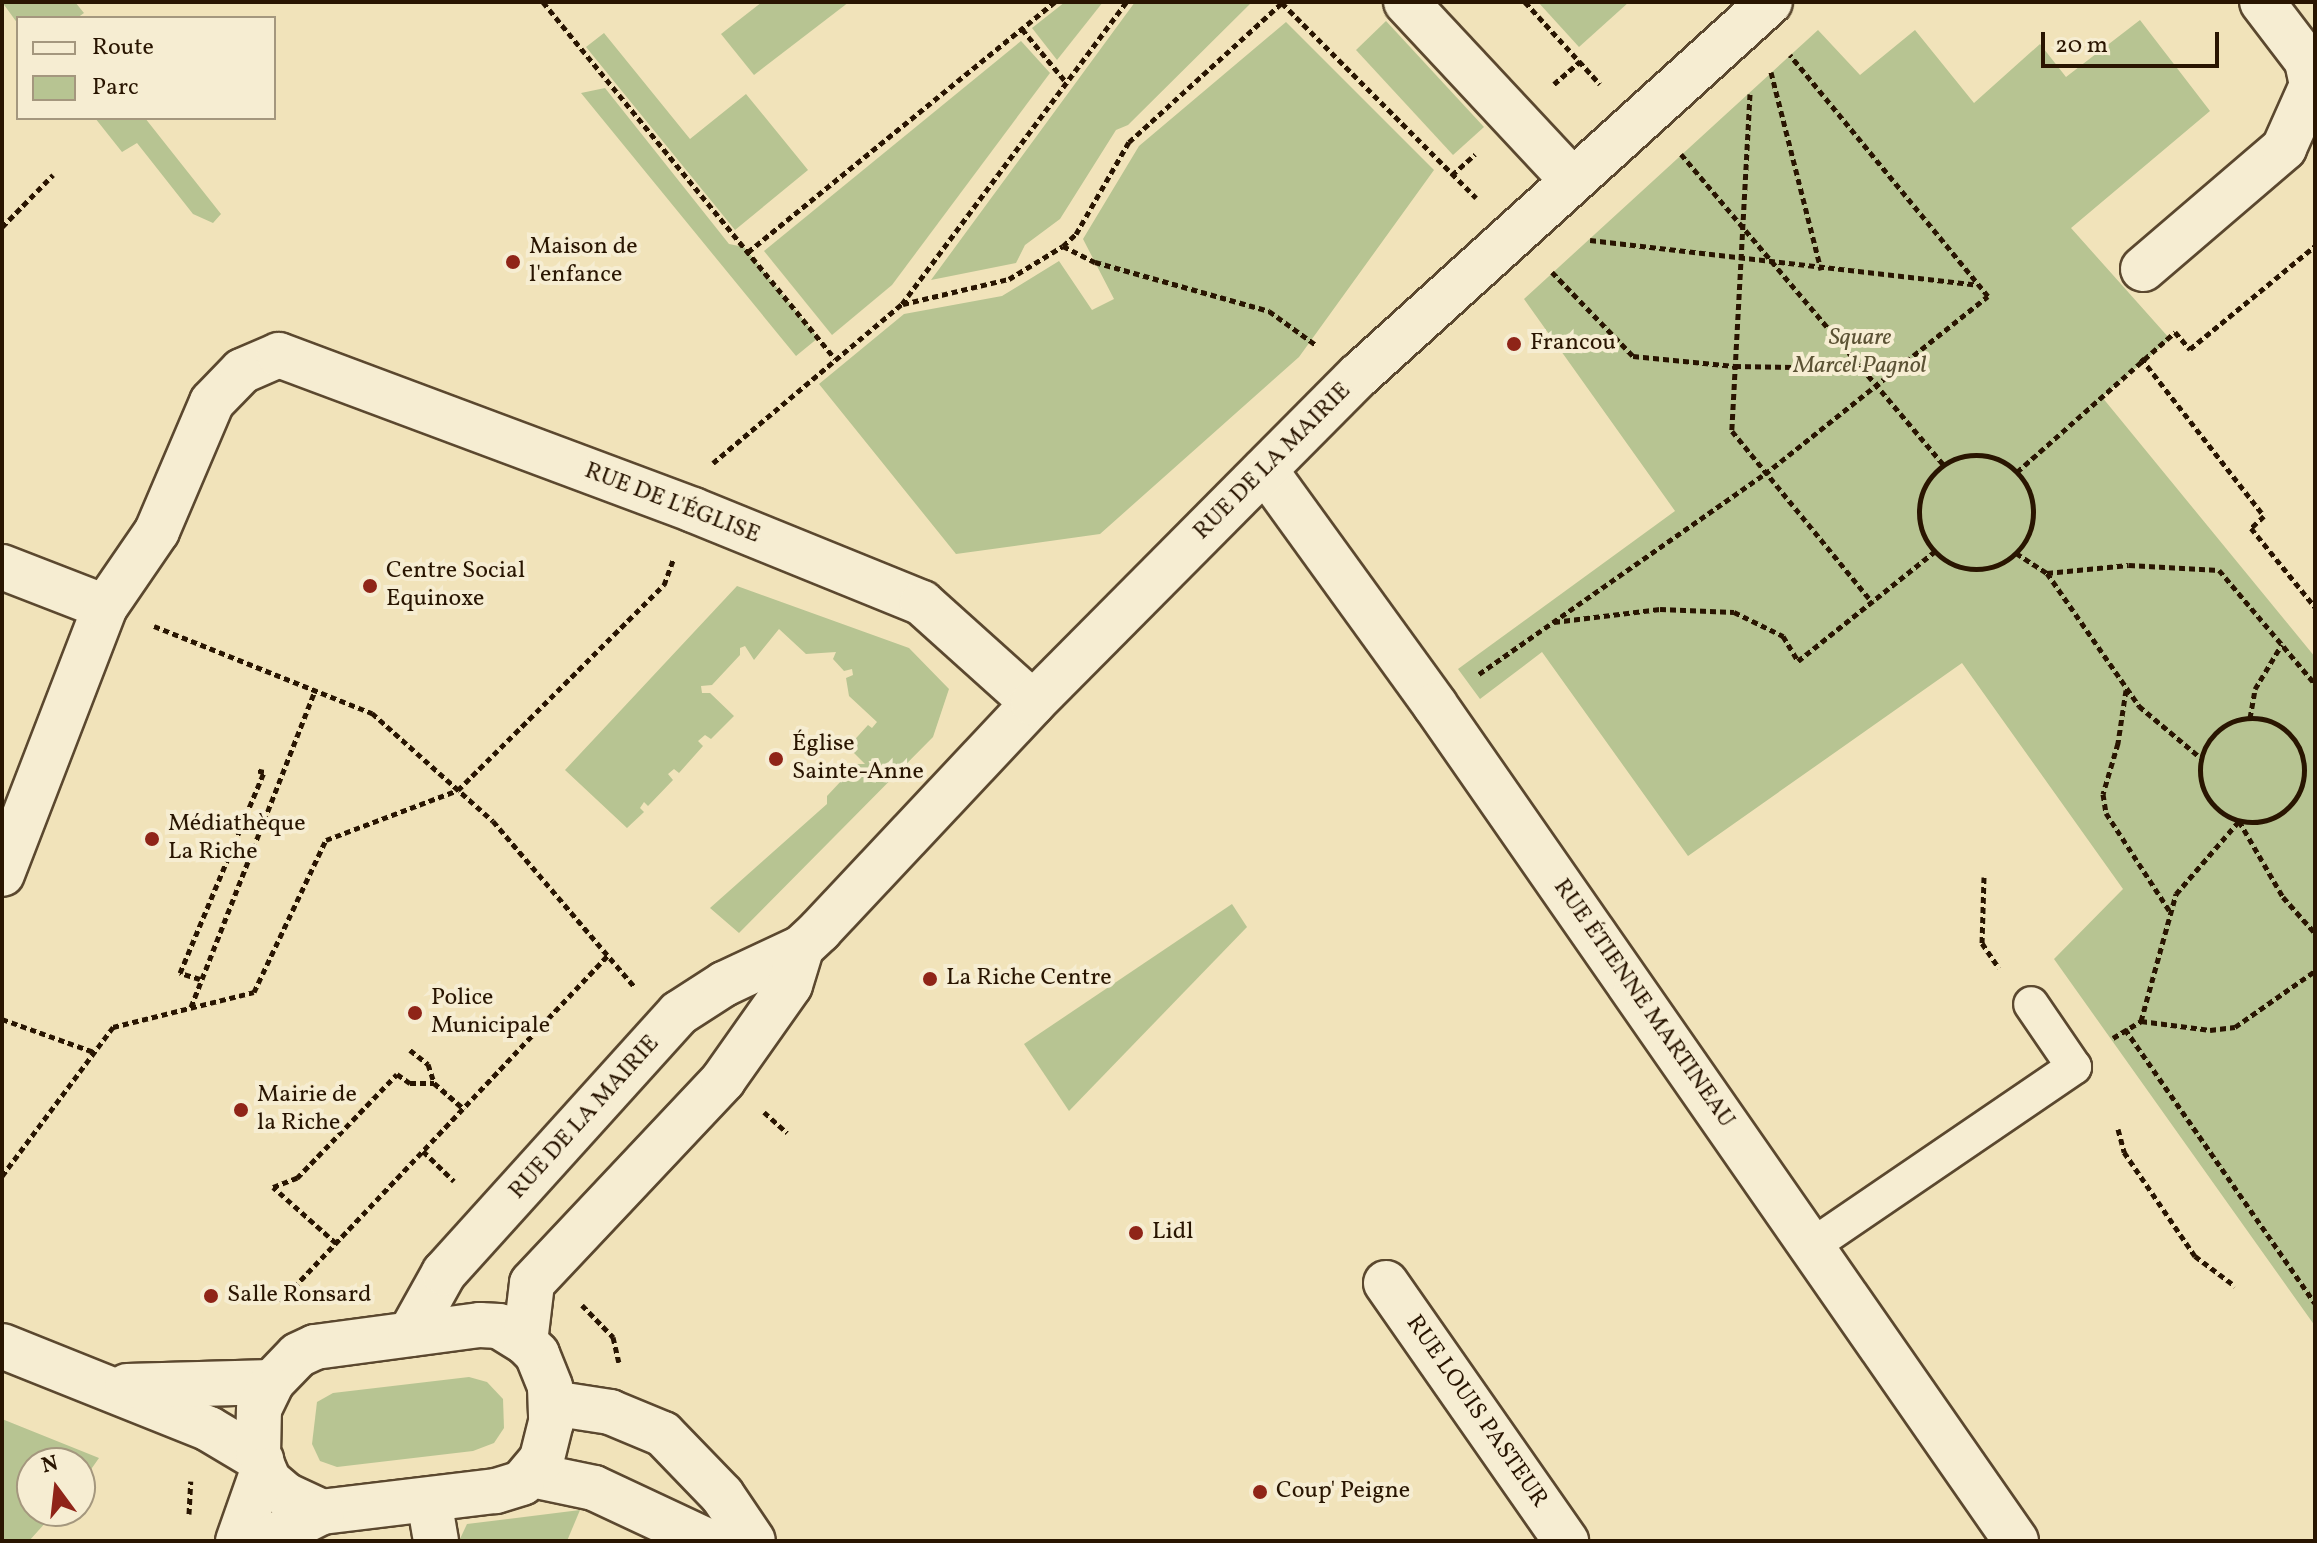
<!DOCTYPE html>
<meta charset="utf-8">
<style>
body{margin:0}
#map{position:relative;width:2317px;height:1543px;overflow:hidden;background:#f1e3ba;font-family:Vollkorn,serif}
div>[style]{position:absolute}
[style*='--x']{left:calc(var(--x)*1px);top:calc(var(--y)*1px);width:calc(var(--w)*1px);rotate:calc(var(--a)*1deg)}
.green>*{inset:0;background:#b7c492}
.path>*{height:5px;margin-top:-2.5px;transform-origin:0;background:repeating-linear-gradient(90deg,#291501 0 6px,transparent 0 10px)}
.path>.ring{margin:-2.5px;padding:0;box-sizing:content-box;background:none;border:5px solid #291501;border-radius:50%}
.roads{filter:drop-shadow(2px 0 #5b482f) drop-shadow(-2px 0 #5b482f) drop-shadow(0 2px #5b482f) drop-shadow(0 -2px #5b482f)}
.service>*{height:34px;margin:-17px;padding:0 17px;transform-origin:17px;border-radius:17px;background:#f6edd2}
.minor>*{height:44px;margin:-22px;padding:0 22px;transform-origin:22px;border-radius:22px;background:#f6edd2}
.tertiary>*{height:44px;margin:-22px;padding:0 22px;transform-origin:22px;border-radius:22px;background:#f6edd2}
.dots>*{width:22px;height:22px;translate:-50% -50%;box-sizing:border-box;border:4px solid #f6edd2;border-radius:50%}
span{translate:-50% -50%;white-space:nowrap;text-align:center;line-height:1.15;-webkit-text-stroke:8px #f6edd2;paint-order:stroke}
.poi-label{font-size:24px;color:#291501}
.left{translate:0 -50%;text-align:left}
.park-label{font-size:24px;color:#5b5234;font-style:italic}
.street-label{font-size:24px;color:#291501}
.frame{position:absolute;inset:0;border:4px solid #291501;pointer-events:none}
.legend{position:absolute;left:16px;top:16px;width:260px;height:104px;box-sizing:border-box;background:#f6edd2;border:2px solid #a4977e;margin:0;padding:10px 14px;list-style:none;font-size:24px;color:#291501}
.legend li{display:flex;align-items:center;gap:16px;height:40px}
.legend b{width:40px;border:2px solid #a4977e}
.north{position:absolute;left:16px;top:1447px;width:80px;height:80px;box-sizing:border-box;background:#f6edd2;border:2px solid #a4977e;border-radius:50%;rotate:345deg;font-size:22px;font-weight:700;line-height:32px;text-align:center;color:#291501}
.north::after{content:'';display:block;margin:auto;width:28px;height:36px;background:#8f2418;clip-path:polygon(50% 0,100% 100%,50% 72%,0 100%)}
.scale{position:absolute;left:2041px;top:32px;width:178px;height:36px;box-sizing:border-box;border:4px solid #291501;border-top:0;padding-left:10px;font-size:24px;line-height:28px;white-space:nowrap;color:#291501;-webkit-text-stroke:6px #f6edd2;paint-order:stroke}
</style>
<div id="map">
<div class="green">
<div style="clip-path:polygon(2px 2px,75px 2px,84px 13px,77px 18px,18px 18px,18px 24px)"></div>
<div style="clip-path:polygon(762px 2px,849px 2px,754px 75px,721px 34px)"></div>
<div style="clip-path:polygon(1065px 2px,1103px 2px,1057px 60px,1032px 28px)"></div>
<div style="clip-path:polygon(1135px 2px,1252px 2px,1128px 125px,1116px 130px,1060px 219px,1025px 245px,1016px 263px,931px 280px)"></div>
<div style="clip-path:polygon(1538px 2px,1629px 2px,1579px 47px)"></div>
<div style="clip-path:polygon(2140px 20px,2210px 111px,2071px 228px,2170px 339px,2102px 397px,2315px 657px,2315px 1326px,2054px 959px,2123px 889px,1962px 663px,1688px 856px,1542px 652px,1480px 699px,1458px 669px,1675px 511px,1524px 299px,1818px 30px,1860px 75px,1915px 30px,1974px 103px,2040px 44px,2066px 77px)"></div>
<div style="clip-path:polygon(1386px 21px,1484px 127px,1453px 155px,1356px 50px)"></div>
<div style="clip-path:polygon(1286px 22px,1434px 170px,1299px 357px,1100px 534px,956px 554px,819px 384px,904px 314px,1002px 296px,1059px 261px,1092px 310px,1114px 299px,1083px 239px,1139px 146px)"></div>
<div style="clip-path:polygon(604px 33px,690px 139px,746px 94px,808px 170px,735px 230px,586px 47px)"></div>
<div style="clip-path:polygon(1021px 41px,1050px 73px,892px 285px,832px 335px,764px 251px)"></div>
<div style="clip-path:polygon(605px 88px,729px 244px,744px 247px,818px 338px,796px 356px,581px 93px)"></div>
<div style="clip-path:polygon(95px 118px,145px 118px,221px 214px,213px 223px,193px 214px,137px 143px,122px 152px)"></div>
<div style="clip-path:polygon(737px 586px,909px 648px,949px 689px,933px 737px,739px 933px,710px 908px,827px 804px,827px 796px,857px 764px,865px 764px,848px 747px,868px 725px,872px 728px,877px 722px,849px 696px,846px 678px,853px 675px,852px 669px,844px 671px,833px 659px,836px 652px,806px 654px,779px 629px,754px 660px,745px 646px,740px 648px,740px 655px,712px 685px,701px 686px,702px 693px,710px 693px,734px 716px,711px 739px,705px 735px,698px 741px,703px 746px,679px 773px,674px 769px,668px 774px,673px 780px,648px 806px,644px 802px,640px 808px,644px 812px,627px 828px,565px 770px)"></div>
<div style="clip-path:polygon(1232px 904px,1247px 927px,1069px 1111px,1024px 1044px)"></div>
<div style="clip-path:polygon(469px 1377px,487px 1382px,503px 1399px,504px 1428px,494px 1443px,473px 1451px,337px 1467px,320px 1461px,312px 1444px,317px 1402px,333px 1393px)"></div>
<div style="clip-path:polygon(2px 1419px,99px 1458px,80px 1485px,80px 1463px,32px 1463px,32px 1511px,56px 1511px,29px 1541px,2px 1541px)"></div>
<div style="clip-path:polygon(580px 1510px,567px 1541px,459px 1541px,467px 1524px)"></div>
</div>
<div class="path">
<div style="--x:543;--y:2;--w:461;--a:50.7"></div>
<div style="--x:1525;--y:2;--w:111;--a:47.6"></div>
<div style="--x:1282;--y:3;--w:275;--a:45.1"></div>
<div style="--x:1022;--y:29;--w:69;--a:50.3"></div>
<div style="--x:1771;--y:72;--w:204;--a:75.8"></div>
<div style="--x:1554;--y:84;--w:35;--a:-41"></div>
<div style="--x:1750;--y:94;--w:337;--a:93.1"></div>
<div style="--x:1732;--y:431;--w:221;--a:50.7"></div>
<div style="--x:1681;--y:154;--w:407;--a:49.8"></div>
<div style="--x:1452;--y:175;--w:31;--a:-42"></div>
<div style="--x:2;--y:227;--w:73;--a:-45.6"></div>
<div style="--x:1590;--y:240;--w:390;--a:6.6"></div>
<div style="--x:1063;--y:246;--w:36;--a:27"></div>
<div style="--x:1095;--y:262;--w:181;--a:15.7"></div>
<div style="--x:1269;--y:311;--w:58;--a:35.9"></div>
<div style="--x:748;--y:252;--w:396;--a:-39.2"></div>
<div style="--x:1552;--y:272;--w:117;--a:46"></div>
<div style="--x:1633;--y:356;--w:102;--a:5.6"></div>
<div style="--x:1735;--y:366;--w:127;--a:0.9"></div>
<div style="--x:903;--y:304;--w:109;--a:-13.3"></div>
<div style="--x:1009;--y:279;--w:63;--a:-31.4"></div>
<div style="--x:1063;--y:246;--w:18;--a:-43"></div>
<div style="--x:1076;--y:234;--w:106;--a:-60.1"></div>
<div style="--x:1129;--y:142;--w:208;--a:-42.3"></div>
<div style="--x:2141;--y:358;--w:200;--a:52.1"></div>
<div style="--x:2264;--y:516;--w:18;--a:137"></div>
<div style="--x:2251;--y:528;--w:102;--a:51"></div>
<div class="ring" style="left:1919px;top:455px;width:109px;height:109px"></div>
<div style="--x:713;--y:463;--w:247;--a:-40.1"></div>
<div style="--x:902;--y:304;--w:376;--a:-53.4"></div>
<div style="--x:2017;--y:472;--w:211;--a:-41.5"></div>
<div style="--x:2175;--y:332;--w:23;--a:49"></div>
<div style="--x:2190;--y:349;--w:162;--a:-39.5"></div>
<div style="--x:2016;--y:553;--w:37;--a:33"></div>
<div style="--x:2047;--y:573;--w:162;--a:55.3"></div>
<div style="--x:2139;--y:706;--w:81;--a:40"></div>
<div style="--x:2047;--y:573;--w:82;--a:-5.6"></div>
<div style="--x:2129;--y:565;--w:90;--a:3.2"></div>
<div style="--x:2219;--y:570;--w:149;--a:49.9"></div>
<div style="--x:1554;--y:622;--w:107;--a:-7"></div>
<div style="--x:1660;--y:609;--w:74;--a:2.3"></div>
<div style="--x:1734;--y:612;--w:55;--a:26.1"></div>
<div style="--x:1783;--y:636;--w:29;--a:59"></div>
<div style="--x:1798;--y:661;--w:174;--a:-38.7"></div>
<div style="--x:154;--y:626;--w:235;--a:21.8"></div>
<div style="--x:372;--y:713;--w:162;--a:41.8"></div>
<div style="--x:493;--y:821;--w:217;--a:49.5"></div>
<div style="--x:1479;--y:674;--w:349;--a:-35"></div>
<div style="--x:1765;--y:474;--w:285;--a:-38.6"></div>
<div style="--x:1988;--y:296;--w:312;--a:-129.4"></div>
<div style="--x:2126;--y:690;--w:54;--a:98.6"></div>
<div style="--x:2118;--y:743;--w:53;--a:106.4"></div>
<div style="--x:2103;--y:794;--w:19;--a:81"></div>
<div style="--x:2106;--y:813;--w:116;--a:57"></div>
<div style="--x:2250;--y:718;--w:29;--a:-80"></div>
<div style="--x:2255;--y:689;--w:52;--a:-59"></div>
<div class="ring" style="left:2200px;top:718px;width:99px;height:99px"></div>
<div style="--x:1984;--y:877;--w:66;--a:91.7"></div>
<div style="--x:1982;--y:943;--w:30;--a:56"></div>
<div style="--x:200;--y:979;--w:21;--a:-163"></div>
<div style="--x:180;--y:973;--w:218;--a:-67.3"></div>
<div style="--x:264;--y:772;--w:8;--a:-166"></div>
<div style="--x:191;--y:1007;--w:339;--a:-68.6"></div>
<div style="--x:2;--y:1019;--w:98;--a:19.7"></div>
<div style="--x:2141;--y:1021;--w:132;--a:-74.6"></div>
<div style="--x:2176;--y:894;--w:96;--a:-49.2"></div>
<div style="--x:2239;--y:821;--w:88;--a:59.9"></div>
<div style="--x:2283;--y:897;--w:48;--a:48.4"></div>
<div style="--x:2125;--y:1029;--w:333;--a:55.3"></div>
<div style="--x:2113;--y:1038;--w:33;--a:-31"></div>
<div style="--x:2141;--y:1021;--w:70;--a:7.4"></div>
<div style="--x:2210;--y:1030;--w:25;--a:-7"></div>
<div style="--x:2235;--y:1027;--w:98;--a:-35"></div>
<div style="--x:410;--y:1050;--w:23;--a:38"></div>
<div style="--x:428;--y:1064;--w:20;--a:72"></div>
<div style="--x:764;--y:1112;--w:31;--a:42"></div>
<div style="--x:2118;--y:1129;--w:24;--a:75"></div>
<div style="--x:2124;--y:1152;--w:126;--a:55.7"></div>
<div style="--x:2195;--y:1256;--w:50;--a:36.9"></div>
<div style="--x:423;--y:1151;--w:43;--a:44.1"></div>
<div style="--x:2;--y:1176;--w:186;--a:-53.3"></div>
<div style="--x:113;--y:1027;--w:145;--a:-13.9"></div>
<div style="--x:254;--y:992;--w:168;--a:-64.7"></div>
<div style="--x:326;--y:840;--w:141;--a:-20.7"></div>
<div style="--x:458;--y:790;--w:291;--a:-44.9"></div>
<div style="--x:664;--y:585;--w:27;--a:-70"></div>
<div style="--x:336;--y:1243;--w:84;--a:-138.4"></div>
<div style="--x:273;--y:1187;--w:26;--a:-21"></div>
<div style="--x:297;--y:1178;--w:144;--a:-46.1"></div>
<div style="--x:397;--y:1074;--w:16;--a:35"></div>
<div style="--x:410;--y:1083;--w:24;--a:0"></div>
<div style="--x:434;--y:1083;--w:40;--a:41"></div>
<div style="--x:280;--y:1302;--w:479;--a:-46.6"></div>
<div style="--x:582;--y:1305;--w:45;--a:45.9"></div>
<div style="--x:613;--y:1337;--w:26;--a:77"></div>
<div style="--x:189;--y:1514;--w:33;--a:-87"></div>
</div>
<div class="roads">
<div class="service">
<div style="--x:1813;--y:1245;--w:316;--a:-34.3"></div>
<div style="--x:2074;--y:1067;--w:76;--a:-124.3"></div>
</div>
<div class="minor">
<div style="--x:1406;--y:2;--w:241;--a:47"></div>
<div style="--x:2143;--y:269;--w:186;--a:-40.6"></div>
<div style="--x:2284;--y:148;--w:69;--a:-66"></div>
<div style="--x:2312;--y:85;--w:25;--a:-102"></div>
<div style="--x:2307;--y:61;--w:74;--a:-127.3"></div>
<div style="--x:1265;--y:470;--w:290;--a:54.1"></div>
<div style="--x:1435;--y:705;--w:1018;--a:55.2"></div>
<div style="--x:2;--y:567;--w:110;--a:21.2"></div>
<div style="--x:2;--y:874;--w:286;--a:-68.9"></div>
<div style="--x:105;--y:607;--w:92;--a:-55.6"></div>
<div style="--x:157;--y:531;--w:140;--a:-66.9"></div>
<div style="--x:212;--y:402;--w:43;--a:-45.9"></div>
<div style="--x:242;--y:371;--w:40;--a:-23.4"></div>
<div style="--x:279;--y:355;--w:442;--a:20.5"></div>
<div style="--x:693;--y:510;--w:247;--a:22.1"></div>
<div style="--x:922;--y:603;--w:149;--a:42"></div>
<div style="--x:1386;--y:1283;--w:315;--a:55.1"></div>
<div style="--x:2;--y:1346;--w:223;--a:21.8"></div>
<div style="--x:209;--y:1429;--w:61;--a:30.8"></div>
<div style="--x:127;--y:1386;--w:145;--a:-1.6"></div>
<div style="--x:552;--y:1403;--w:59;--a:8.8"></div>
<div style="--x:610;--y:1412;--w:57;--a:22.5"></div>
<div style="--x:663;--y:1434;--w:85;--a:46"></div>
<div style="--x:722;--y:1495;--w:55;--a:56"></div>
<div style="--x:532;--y:1475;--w:63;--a:11.8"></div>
<div style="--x:594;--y:1488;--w:125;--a:25.1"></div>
<div style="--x:429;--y:1500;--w:42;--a:80.3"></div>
</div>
<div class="tertiary">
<div style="--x:480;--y:1325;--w:19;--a:3"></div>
<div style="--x:499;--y:1326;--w:31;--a:32"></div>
<div style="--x:525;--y:1342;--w:17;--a:45"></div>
<div style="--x:537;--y:1354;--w:35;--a:68"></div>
<div style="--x:550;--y:1387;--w:35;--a:88"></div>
<div style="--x:551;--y:1422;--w:38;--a:104"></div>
<div style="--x:542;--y:1459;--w:31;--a:130"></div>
<div style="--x:522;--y:1483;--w:28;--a:163"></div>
<div style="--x:495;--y:1491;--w:174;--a:173.1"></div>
<div style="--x:322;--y:1512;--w:38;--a:-155"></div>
<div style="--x:287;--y:1496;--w:23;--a:-140"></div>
<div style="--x:269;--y:1481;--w:28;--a:-113"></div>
<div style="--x:258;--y:1455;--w:46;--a:-88.8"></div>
<div style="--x:259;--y:1409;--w:30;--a:-64"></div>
<div style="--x:272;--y:1382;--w:37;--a:-46"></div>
<div style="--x:298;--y:1355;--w:19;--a:-25"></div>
<div style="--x:315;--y:1347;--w:166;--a:-7.6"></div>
<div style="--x:410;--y:1334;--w:70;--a:-60.9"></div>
<div style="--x:444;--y:1273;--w:350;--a:-47.9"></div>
<div style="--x:679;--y:1013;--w:54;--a:-32.8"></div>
<div style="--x:724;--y:984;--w:85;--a:-25.1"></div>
<div style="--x:801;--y:948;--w:26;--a:-43"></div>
<div style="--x:820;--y:930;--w:311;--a:-46.8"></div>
<div style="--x:1033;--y:703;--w:462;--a:-45.2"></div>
<div style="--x:1359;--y:375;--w:555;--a:-42.23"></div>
<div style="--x:525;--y:1342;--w:59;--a:-83.2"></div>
<div style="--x:532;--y:1283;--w:279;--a:-46.7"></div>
<div style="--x:723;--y:1080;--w:116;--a:-54.8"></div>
<div style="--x:790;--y:985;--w:39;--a:-73"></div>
<div style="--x:238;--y:1541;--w:75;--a:-70.6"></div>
<div style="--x:264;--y:1541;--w:65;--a:-26.6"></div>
</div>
</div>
<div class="dots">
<div style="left:513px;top:262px;background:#8f2418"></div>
<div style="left:1514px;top:344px;background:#8f2418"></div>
<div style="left:370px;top:586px;background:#8f2418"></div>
<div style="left:776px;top:759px;background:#8f2418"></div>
<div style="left:152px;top:839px;background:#8f2418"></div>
<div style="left:930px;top:979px;background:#8f2418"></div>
<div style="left:415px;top:1013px;background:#8f2418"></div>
<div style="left:241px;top:1110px;background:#8f2418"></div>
<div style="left:1136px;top:1233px;background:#8f2418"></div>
<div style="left:211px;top:1296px;background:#8f2418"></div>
<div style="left:1260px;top:1492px;background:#8f2418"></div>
</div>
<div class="poi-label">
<span class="left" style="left:529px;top:262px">Maison de<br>l'enfance</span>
<span class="left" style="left:1530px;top:344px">Francou</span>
<span class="left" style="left:386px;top:586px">Centre Social<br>Equinoxe</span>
<span class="left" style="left:792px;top:759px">Église<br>Sainte-Anne</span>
<span class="left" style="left:168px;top:839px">Médiathèque<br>La Riche</span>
<span class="left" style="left:946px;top:979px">La Riche Centre</span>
<span class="left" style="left:431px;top:1013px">Police<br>Municipale</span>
<span class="left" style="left:257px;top:1110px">Mairie de<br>la Riche</span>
<span class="left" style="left:1152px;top:1233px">Lidl</span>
<span class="left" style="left:227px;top:1296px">Salle Ronsard</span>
<span class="left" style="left:1276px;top:1492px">Coup' Peigne</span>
</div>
<div class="park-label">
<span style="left:1860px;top:353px">Square<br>Marcel Pagnol</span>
</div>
<div class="street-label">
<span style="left:1273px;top:462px;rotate:-45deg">RUE DE LA MAIRIE</span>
<span style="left:672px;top:504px;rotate:21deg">RUE DE L'ÉGLISE</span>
<span style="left:1643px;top:1004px;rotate:55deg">RUE ÉTIENNE MARTINEAU</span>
<span style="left:585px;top:1118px;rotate:-48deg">RUE DE LA MAIRIE</span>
<span style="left:1476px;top:1412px;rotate:55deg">RUE LOUIS PASTEUR</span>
</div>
<div class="frame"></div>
<ul class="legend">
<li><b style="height:10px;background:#f6edd2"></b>Route</li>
<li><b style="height:22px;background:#b7c492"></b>Parc</li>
</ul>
<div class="north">N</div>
<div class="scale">20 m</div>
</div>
